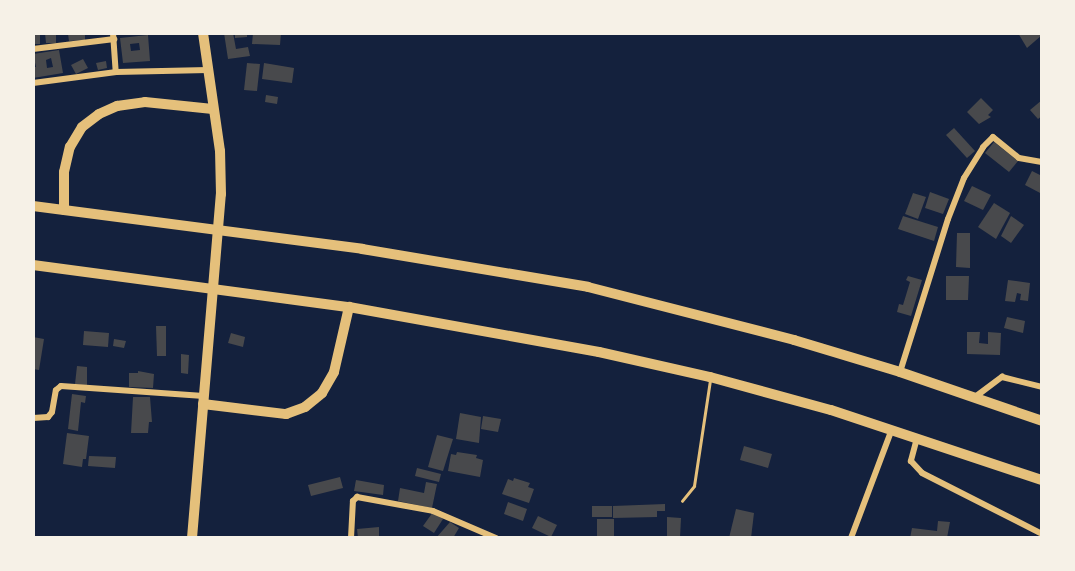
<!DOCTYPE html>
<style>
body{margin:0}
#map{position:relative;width:1075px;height:571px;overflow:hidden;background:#14213d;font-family:Raleway,sans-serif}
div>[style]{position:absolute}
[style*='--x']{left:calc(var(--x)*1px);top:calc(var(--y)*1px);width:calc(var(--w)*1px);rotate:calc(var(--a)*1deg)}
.building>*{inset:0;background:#48494c}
.service>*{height:2.5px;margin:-1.25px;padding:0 1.25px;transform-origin:1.25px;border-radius:1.25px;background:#e5c07b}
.minor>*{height:6px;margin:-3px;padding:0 3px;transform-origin:3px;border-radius:3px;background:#e5c07b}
.primary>*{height:10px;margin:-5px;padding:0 5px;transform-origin:5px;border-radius:5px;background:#e5c07b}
.trunk>*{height:10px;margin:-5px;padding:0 5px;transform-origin:5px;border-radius:5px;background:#e5c07b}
span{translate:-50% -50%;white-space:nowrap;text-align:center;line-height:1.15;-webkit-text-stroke:5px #f6f1e7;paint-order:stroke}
.frame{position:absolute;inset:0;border:35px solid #f6f1e7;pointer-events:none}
</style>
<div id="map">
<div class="building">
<div style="clip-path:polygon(45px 33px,56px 33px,56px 43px,46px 43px)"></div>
<div style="clip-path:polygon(85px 33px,85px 40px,69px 41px,68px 34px)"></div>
<div style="clip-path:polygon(224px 33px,233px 33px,236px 49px,248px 47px,250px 56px,228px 59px)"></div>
<div style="clip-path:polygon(235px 33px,247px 33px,247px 37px,235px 38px)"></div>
<div style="clip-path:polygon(253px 33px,281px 33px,280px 45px,252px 44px)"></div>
<div style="clip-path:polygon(1018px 33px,1042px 33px,1042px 35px,1027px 48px)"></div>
<div style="clip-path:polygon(33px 34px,40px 34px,40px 44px,33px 44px)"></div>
<div style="clip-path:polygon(evenodd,148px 35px,150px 61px,123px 63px,120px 38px,148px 35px,139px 43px,140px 50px,131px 51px,130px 44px,139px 43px)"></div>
<div style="clip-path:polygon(evenodd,59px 50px,63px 73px,33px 78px,33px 67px,36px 67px,33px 54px,59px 50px,51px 58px,53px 67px,47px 68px,46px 60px,51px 58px)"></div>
<div style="clip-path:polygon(83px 59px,88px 68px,76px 74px,71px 65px)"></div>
<div style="clip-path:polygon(106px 61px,107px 68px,98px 70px,96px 63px)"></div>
<div style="clip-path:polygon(247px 63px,260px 64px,257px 91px,244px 90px)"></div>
<div style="clip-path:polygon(264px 63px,294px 68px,292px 83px,262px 79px)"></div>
<div style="clip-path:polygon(266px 95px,278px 97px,277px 104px,265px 102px)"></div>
<div style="clip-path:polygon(981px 98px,993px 110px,988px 115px,991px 117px,979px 124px,967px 112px)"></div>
<div style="clip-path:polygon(1042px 100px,1042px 116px,1038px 119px,1030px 110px)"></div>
<div style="clip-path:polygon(954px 128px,975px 151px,967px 158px,946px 135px)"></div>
<div style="clip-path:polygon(994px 142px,1018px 161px,1009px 172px,985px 153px)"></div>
<div style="clip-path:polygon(1032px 171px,1042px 176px,1042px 194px,1025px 185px)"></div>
<div style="clip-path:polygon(972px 186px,991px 195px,983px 210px,964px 201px)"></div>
<div style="clip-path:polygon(930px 192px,949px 199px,943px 214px,925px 208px)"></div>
<div style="clip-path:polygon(913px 193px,926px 197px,918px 219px,905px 214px)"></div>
<div style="clip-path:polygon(994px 203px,1010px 213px,996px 239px,978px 227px)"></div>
<div style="clip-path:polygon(903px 216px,938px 227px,934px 241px,898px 229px)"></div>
<div style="clip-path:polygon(1011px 216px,1024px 225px,1011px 243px,1001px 236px)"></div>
<div style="clip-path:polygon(957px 233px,970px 233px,970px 268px,956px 267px)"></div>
<div style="clip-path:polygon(908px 276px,922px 280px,911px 316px,897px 312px,899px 304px,903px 305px,910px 282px,906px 280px)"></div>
<div style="clip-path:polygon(946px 276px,969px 276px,968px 300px,946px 300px)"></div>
<div style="clip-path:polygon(1008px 280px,1030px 283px,1028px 301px,1020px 300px,1021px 294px,1017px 293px,1015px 302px,1005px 301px)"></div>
<div style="clip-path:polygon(1007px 317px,1025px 321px,1023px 333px,1004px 328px)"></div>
<div style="clip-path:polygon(156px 326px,166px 326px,166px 356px,157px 356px)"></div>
<div style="clip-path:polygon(84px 331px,109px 333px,108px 347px,83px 345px)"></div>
<div style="clip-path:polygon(967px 332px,980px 332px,979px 343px,988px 344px,988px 332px,1001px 333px,1000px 355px,967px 354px)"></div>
<div style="clip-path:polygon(231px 333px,245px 337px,243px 347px,228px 343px)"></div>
<div style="clip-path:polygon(33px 337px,44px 339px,39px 370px,33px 369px)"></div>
<div style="clip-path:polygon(114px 339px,126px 341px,124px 348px,113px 346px)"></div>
<div style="clip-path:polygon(181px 354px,189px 355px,188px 374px,181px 373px)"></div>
<div style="clip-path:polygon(77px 366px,87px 367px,87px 386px,75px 384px)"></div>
<div style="clip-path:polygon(138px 371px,154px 374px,153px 388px,129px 387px,129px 373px,138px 373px)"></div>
<div style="clip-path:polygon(72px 394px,86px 396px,85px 403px,81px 402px,78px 431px,68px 429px)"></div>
<div style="clip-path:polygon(133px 397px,150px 397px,152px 422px,149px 422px,148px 433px,131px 433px)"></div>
<div style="clip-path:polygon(460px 413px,481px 417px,479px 443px,456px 439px)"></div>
<div style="clip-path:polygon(483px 416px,501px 419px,498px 432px,481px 429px)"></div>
<div style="clip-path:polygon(67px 433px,89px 436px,86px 459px,83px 459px,82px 467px,63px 464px)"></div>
<div style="clip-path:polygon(437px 435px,453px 439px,443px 471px,428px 467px)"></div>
<div style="clip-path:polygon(744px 446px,772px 454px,768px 468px,740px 460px)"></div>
<div style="clip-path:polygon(457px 452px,477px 455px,476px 458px,483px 460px,480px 477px,448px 471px,451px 454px,456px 455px)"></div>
<div style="clip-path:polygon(89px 456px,116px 457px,115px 468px,88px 466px)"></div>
<div style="clip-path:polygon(417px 468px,441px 474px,439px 482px,415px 476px)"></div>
<div style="clip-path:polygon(340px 477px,343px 488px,311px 496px,308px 485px)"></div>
<div style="clip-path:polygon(514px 478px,530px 483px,528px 487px,534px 489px,529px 503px,502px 494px,508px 479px,513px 481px)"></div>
<div style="clip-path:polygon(356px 480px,384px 485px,383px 495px,354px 491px)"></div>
<div style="clip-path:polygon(426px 482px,437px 484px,432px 508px,398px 501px,400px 488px,424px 493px)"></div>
<div style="clip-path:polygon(508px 502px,527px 509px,523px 521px,504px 514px)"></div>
<div style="clip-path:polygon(665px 504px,665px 511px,657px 511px,657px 517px,613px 518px,613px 506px)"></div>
<div style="clip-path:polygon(592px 506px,612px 506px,612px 517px,592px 517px)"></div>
<div style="clip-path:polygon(736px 509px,754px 513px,751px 538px,729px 538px)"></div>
<div style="clip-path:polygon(433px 512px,443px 519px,434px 533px,423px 526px)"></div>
<div style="clip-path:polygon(538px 516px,557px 525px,551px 537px,532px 528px)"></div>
<div style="clip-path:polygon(667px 517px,681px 518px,680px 538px,667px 538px)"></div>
<div style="clip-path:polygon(597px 519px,614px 519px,614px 538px,597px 538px)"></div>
<div style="clip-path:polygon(938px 521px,950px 522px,947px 538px,910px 538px,912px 528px,937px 531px)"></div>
<div style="clip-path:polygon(450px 522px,459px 528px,453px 538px,436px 538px)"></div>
<div style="clip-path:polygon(379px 527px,379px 538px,358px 538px,357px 529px)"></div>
</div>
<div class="service">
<div style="--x:682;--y:501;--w:19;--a:-51"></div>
<div style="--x:694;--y:486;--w:107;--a:-81.4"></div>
</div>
<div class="minor">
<div style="--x:113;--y:33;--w:39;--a:86"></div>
<div style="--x:33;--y:49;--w:82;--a:-7"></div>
<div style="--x:33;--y:83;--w:84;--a:-7.5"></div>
<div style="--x:116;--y:72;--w:92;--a:-1.2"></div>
<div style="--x:900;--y:372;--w:160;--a:-72.6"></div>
<div style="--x:948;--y:219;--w:44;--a:-68.7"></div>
<div style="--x:964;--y:178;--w:36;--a:-58"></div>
<div style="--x:983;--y:147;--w:14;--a:-45"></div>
<div style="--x:993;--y:137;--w:33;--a:39"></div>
<div style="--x:1019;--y:158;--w:23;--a:10"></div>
<div style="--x:975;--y:397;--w:34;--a:-37"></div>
<div style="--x:1002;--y:377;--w:41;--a:14"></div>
<div style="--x:33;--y:418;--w:15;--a:-4"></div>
<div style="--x:48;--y:417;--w:6;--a:-51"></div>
<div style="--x:52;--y:412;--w:22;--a:-80"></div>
<div style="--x:56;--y:390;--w:6;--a:-39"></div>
<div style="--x:61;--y:386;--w:143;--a:4"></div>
<div style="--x:917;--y:438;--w:24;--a:105"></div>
<div style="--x:911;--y:461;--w:16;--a:47"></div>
<div style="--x:922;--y:473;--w:135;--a:26.9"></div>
<div style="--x:351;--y:538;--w:37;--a:-87"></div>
<div style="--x:353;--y:501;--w:6;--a:-45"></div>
<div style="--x:357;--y:497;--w:77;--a:10.4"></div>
<div style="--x:433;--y:511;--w:69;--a:23.2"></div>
<div style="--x:851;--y:538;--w:116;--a:-69.4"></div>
</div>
<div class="primary">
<div style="--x:192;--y:538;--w:345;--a:-85.2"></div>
<div style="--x:221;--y:194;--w:43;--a:-91.3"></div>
<div style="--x:220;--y:151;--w:119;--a:-98.2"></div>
</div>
<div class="trunk">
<div style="--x:33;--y:206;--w:332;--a:7.4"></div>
<div style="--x:362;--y:249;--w:229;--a:9.5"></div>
<div style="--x:588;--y:287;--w:213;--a:14.4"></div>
<div style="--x:794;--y:340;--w:111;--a:16.8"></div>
<div style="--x:900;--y:372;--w:150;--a:19"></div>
<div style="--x:64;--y:210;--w:38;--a:-90"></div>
<div style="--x:64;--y:172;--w:26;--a:-77"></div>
<div style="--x:70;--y:147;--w:23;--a:-59"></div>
<div style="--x:82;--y:127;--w:21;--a:-37"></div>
<div style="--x:99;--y:114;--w:20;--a:-24"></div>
<div style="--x:117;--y:106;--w:28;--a:-8"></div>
<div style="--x:145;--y:102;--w:68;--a:5.9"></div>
<div style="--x:33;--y:265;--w:319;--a:7.6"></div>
<div style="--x:349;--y:307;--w:254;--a:10.2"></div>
<div style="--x:599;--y:352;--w:114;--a:12.7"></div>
<div style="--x:710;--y:377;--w:125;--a:15.3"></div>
<div style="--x:831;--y:410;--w:222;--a:18.4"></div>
<div style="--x:203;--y:404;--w:84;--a:6.9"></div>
<div style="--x:286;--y:414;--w:20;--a:-20"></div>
<div style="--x:305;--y:407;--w:22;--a:-39"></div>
<div style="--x:322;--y:393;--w:24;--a:-60"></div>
<div style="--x:334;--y:372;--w:67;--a:-77"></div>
</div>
<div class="frame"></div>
</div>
